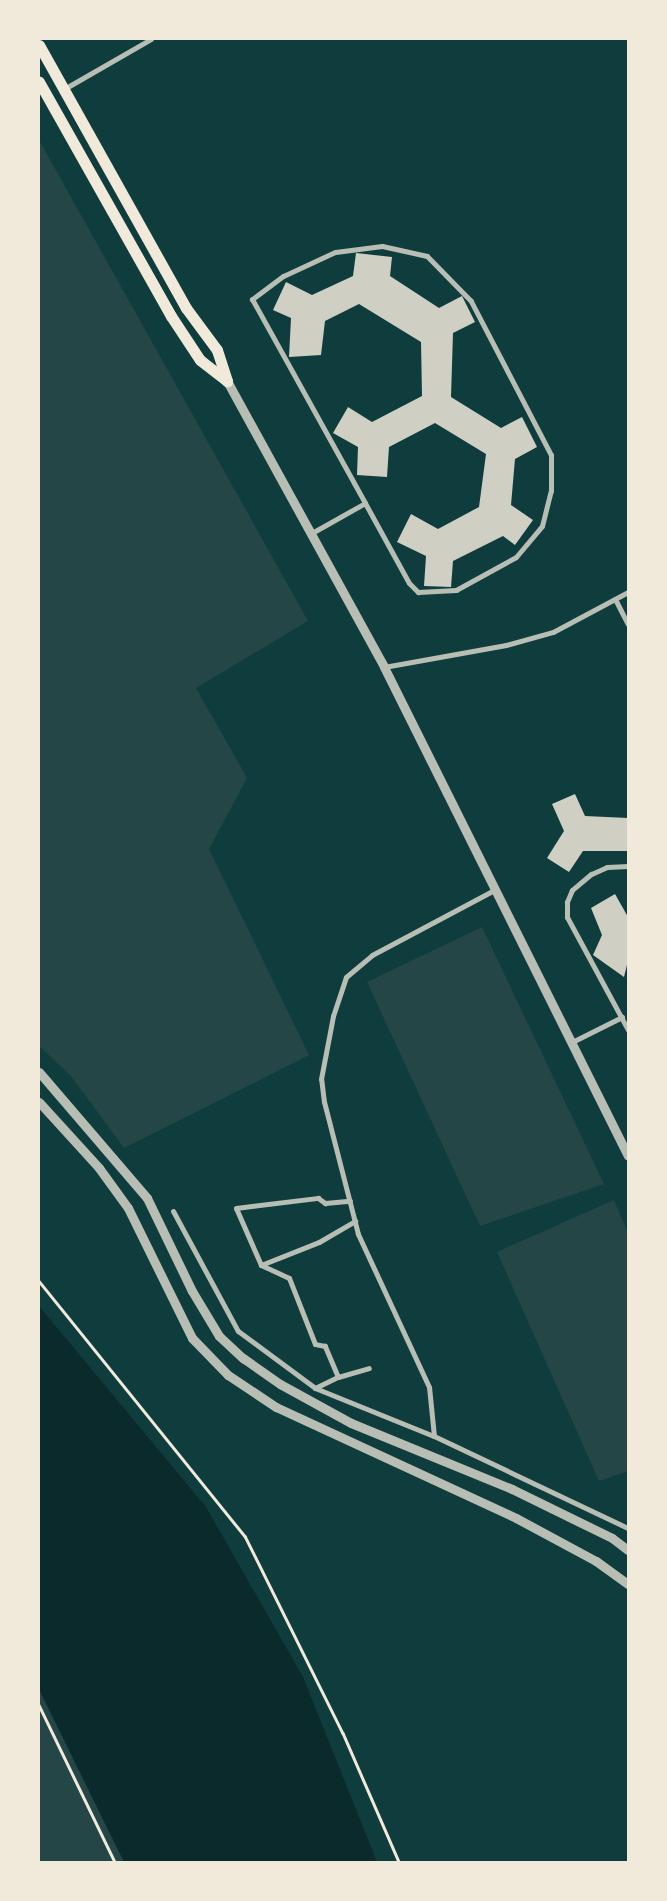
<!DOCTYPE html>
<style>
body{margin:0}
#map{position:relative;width:667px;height:1901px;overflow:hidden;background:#0f3d3e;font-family:"Roboto Condensed",sans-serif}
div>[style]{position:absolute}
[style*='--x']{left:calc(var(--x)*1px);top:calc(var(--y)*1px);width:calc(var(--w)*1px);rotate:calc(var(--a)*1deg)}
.green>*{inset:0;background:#244646}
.water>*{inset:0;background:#0a2a2b}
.building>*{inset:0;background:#cfcfc3}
.path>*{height:2.5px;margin:-1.25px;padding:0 1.25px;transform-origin:1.25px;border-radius:1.25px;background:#f1e9da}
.minor>*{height:5px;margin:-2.5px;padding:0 2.5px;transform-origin:2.5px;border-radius:2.5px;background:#b8beb3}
.tertiary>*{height:9px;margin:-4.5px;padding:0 4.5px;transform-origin:4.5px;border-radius:4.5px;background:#b8beb3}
.primary>*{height:11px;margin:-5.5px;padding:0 5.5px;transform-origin:5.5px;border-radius:5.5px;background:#f1e9da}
span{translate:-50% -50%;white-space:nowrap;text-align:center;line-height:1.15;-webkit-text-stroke:4px #f1e9da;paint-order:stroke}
.frame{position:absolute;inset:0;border:40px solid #f1e9da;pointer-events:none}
</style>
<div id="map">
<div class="green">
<div style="clip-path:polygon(39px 140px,308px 621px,196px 688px,247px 778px,209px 849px,309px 1055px,124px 1148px,71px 1076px,39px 1046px)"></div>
<div style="clip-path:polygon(482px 927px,604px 1184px,480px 1226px,367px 982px)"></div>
<div style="clip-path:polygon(614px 1200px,628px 1233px,628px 1471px,599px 1481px,497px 1252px)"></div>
<div style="clip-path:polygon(39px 1689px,124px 1862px,39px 1862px)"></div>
</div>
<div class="water">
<div style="clip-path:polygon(39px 1306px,206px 1507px,303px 1677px,377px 1862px,124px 1862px,39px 1689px)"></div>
</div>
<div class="building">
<div style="clip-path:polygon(356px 253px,392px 257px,390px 276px,439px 308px,462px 296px,475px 322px,453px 333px,451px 397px,501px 428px,522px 417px,537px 447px,515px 459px,511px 505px,533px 520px,515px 545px,503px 536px,453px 561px,451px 587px,424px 586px,426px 556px,397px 542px,411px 514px,438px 529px,479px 507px,486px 454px,435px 423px,389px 447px,387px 477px,357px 475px,358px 447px,333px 433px,348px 407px,372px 422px,422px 396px,421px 342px,359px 304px,325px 321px,321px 355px,289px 357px,291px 318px,273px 310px,286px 282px,312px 295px,353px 276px)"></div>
<div style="clip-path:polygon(575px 794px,585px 816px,628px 818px,628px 851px,583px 851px,569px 872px,547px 858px,564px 831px,552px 804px)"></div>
<div style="clip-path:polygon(615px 894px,628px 917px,628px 961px,624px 977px,593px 955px,602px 935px,591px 908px)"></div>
</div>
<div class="path">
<div style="--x:39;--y:1281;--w:328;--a:51.1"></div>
<div style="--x:245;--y:1536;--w:220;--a:63.6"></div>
<div style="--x:343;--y:1733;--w:141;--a:66.5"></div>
<div style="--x:39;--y:1705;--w:174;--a:64.2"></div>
</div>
<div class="minor">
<div style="--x:64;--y:89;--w:100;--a:-29.9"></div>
<div style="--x:310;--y:534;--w:63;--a:-29.4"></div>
<div style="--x:365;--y:503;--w:91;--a:61.2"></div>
<div style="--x:409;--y:583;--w:13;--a:45"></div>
<div style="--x:418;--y:592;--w:38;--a:-3"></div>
<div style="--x:456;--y:590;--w:68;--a:-28.8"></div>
<div style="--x:516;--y:557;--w:40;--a:-50"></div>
<div style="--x:542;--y:526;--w:36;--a:-76"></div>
<div style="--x:551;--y:491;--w:36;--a:-90"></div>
<div style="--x:551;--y:455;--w:174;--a:-117.5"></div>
<div style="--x:471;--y:301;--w:63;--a:-134.4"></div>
<div style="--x:427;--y:256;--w:46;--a:-167.5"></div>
<div style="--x:382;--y:246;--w:47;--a:172.7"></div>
<div style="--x:335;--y:252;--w:57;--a:155.2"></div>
<div style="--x:283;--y:276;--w:39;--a:143"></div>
<div style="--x:252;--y:299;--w:233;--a:61"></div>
<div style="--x:615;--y:599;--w:28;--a:63"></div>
<div style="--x:384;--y:667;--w:124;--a:-10.2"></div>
<div style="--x:506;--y:645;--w:49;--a:-15.5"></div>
<div style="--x:553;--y:632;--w:85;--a:-28.1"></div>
<div style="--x:628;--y:866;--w:21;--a:177"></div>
<div style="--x:607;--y:867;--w:17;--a:156"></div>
<div style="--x:591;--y:874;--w:25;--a:140"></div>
<div style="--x:572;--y:890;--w:13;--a:113"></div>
<div style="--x:567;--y:902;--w:15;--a:90"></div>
<div style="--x:567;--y:917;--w:128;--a:61.6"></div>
<div style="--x:572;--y:1042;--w:56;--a:-26.6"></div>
<div style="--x:173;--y:1211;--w:136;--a:61.6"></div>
<div style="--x:238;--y:1331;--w:96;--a:36.5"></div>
<div style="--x:315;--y:1388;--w:128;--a:22"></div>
<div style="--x:434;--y:1436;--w:215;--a:25.4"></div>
<div style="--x:261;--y:1265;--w:62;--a:-21.6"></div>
<div style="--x:319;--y:1242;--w:42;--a:-30.3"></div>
<div style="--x:338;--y:1377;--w:32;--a:-16"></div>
<div style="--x:315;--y:1388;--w:25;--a:-26"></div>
<div style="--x:338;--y:1377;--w:34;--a:-113"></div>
<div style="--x:325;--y:1346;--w:10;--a:-169"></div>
<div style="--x:315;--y:1344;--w:71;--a:-111.5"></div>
<div style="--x:289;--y:1278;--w:31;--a:-155"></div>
<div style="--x:261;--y:1265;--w:62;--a:-113.7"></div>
<div style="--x:236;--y:1208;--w:83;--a:-7"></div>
<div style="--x:318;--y:1198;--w:9;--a:36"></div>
<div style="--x:325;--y:1203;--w:25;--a:-5"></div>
<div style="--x:434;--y:1436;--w:49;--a:-95.8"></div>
<div style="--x:429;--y:1387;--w:169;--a:-114.9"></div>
<div style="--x:358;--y:1234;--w:136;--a:-104.4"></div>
<div style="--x:324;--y:1102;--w:23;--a:-97"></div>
<div style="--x:321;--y:1079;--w:64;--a:-79.2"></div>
<div style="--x:333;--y:1016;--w:41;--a:-71.6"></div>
<div style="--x:346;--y:977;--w:34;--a:-40"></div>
<div style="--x:372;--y:955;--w:140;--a:-28"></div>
</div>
<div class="tertiary">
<div style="--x:227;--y:381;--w:326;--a:61.2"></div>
<div style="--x:384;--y:667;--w:546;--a:63.48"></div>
<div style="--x:39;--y:1072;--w:166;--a:49.4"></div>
<div style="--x:147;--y:1198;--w:103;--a:64.2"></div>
<div style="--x:192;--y:1291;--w:52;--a:59"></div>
<div style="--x:219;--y:1336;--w:33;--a:43"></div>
<div style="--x:243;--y:1358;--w:45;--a:35.1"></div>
<div style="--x:280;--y:1384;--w:81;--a:28.8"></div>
<div style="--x:351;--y:1423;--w:174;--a:22.3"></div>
<div style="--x:512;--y:1489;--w:111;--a:26.1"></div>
<div style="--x:612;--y:1538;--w:20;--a:37"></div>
<div style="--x:39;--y:1102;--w:89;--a:47.7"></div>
<div style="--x:99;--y:1168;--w:49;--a:54.1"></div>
<div style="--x:128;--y:1208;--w:145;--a:63.8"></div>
<div style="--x:192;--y:1338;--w:52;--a:45.8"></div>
<div style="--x:228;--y:1375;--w:58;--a:33.7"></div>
<div style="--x:276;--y:1407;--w:264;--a:24.8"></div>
<div style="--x:516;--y:1518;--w:91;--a:28.3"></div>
<div style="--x:596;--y:1561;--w:39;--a:36"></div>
</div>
<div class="primary">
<div style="--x:39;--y:45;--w:301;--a:60.8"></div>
<div style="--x:186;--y:308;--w:52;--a:53.6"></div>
<div style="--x:217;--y:350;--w:33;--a:72"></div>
<div style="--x:227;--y:381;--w:34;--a:-142"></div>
<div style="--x:200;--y:360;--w:53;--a:-123.4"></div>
<div style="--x:171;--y:316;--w:269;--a:-119.4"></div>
</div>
<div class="frame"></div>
</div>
